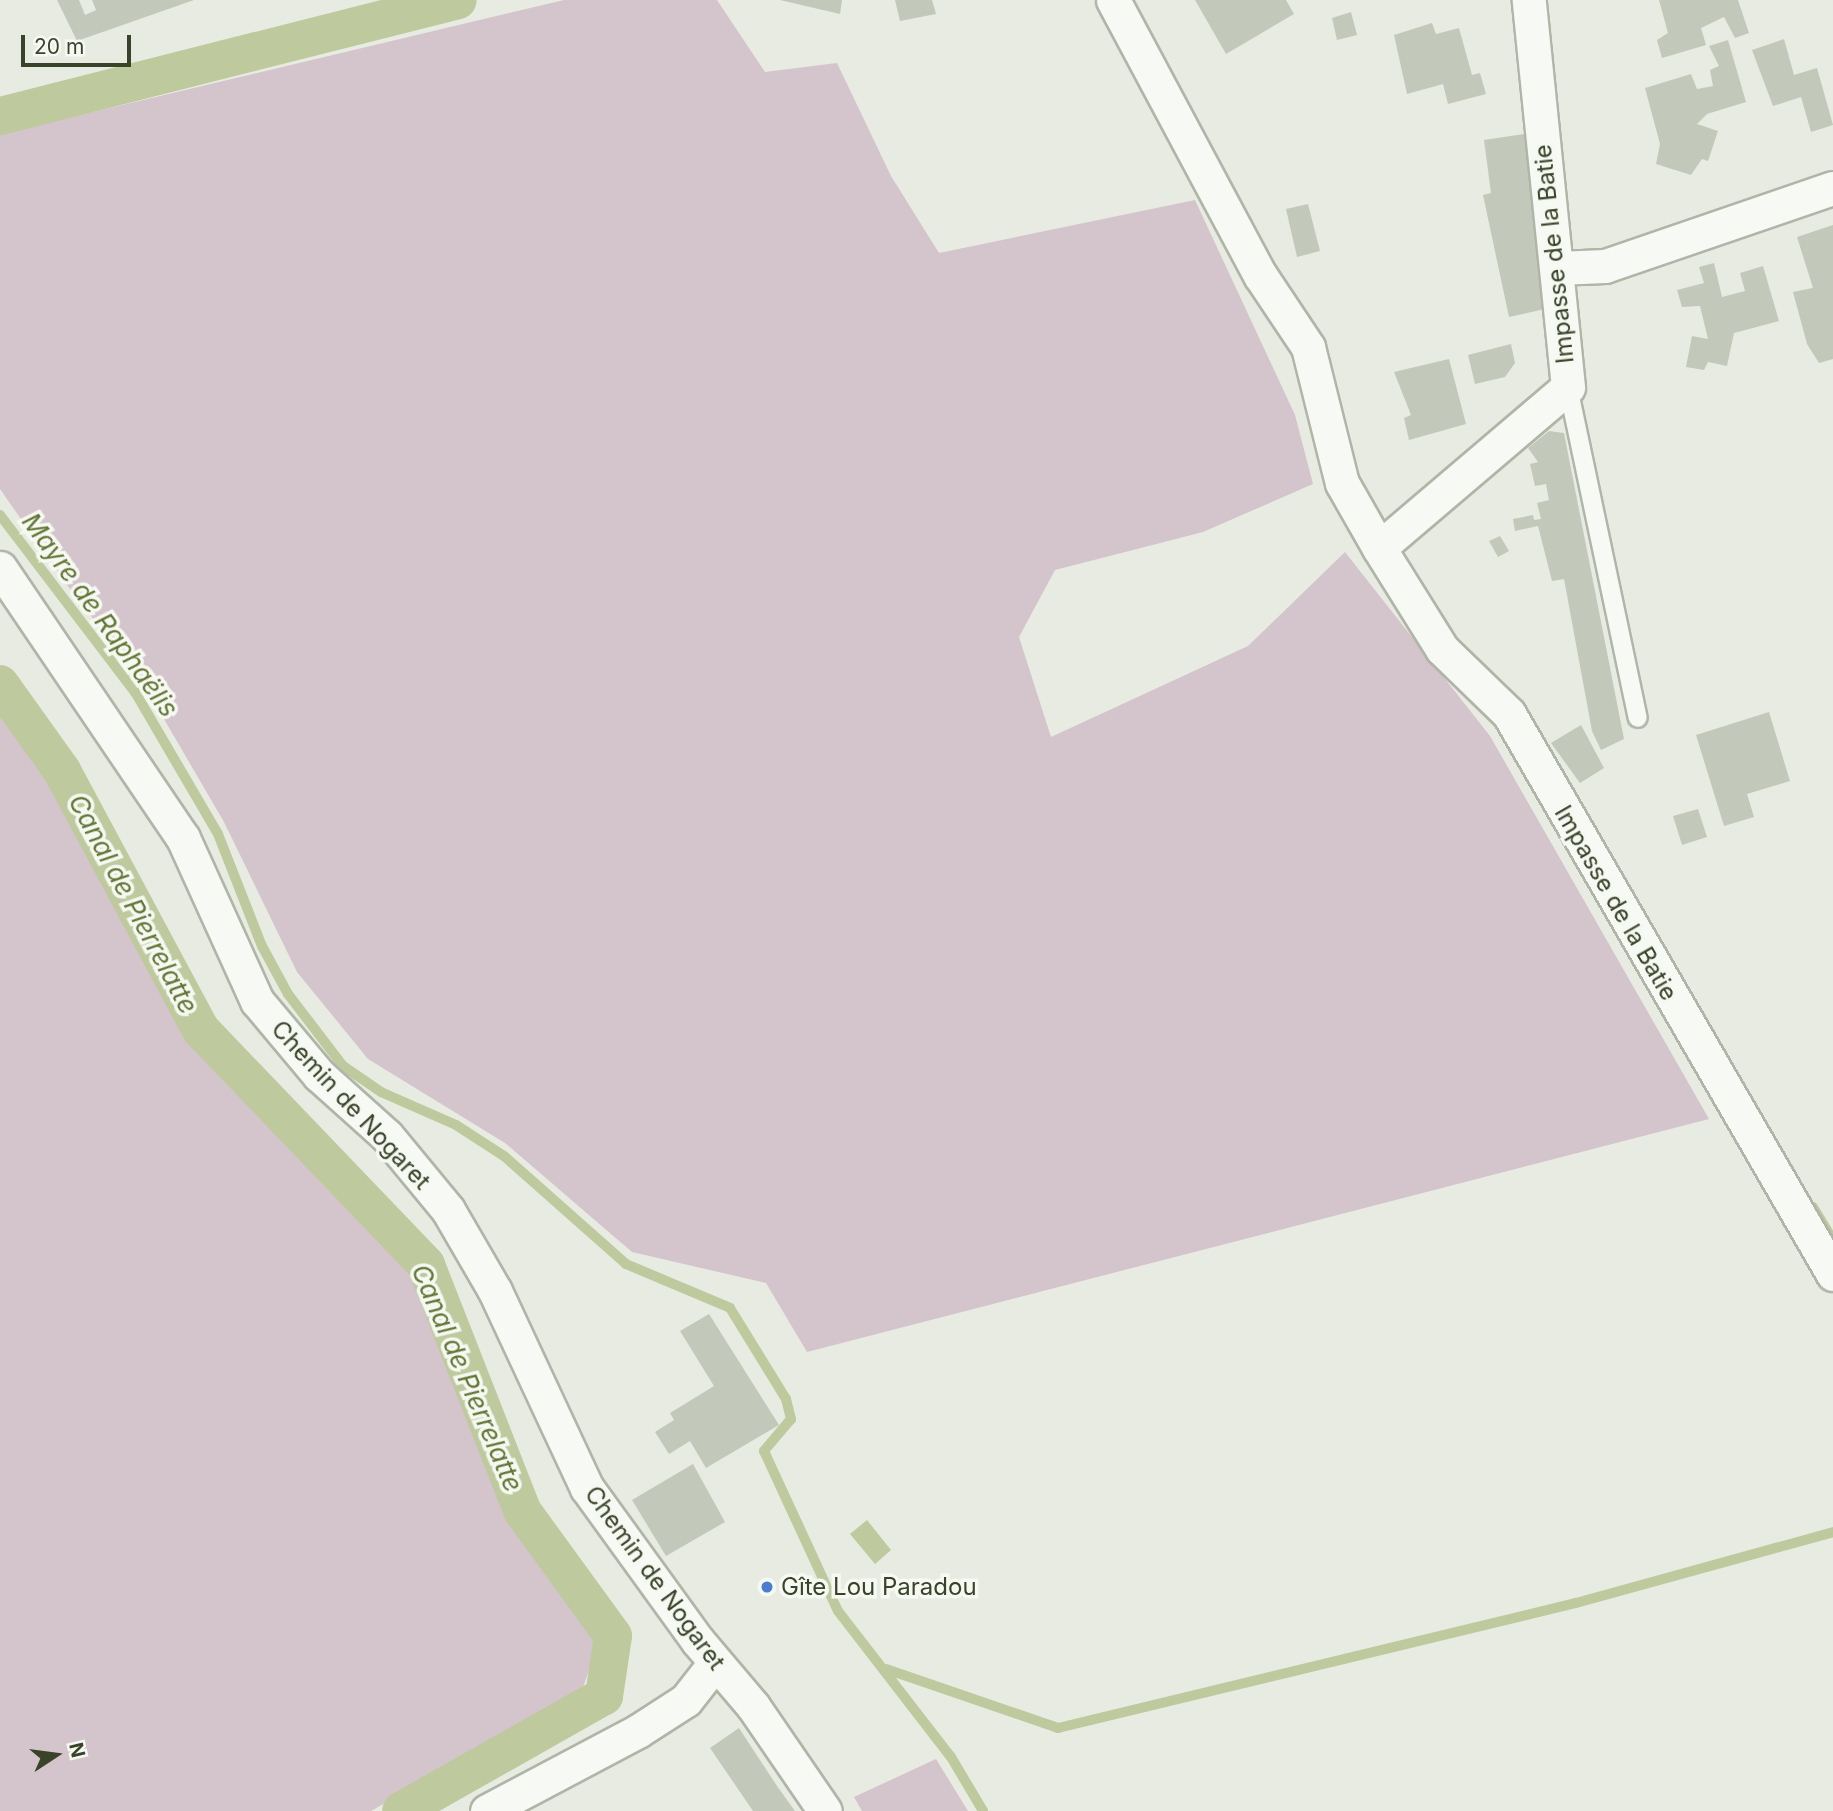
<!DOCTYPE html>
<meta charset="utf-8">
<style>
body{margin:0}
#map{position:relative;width:1833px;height:1811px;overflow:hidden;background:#e8ebe2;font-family:Inter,sans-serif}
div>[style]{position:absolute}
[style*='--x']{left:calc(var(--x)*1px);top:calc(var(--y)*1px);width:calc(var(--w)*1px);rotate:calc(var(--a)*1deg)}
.green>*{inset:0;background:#d4c4cc}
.water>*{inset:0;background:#beca9e}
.stream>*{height:10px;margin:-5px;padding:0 5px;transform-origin:5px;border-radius:5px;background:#beca9e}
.canal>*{height:38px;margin:-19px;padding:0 19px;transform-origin:19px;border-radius:19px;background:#beca9e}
.building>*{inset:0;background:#c2c8ba}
.roads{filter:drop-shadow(2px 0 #b0b5a7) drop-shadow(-2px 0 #b0b5a7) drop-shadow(0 2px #b0b5a7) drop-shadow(0 -2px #b0b5a7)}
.service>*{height:18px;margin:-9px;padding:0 9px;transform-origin:9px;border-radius:9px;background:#f7f9f5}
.minor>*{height:33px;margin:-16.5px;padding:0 16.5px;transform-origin:16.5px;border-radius:16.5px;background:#f7f9f5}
.dots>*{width:19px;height:19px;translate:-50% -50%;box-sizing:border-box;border:4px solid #f6f8f2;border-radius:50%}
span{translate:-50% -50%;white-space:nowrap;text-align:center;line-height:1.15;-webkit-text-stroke:7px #f6f8f2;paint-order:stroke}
.street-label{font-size:24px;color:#39432a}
.poi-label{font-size:24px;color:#39432a}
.left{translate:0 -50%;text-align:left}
.water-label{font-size:26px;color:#627635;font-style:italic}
.north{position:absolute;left:21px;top:1720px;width:70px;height:70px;-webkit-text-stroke:5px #f6f8f2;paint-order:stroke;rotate:77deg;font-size:19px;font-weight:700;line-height:28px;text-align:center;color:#39432a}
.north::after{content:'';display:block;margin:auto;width:24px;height:32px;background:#39432a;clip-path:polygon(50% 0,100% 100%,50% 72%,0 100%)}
.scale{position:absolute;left:21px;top:35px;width:110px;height:32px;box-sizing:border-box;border:4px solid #39432a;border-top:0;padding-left:9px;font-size:21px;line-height:24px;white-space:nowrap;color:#39432a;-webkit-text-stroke:5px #f6f8f2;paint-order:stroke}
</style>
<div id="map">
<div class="green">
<div style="clip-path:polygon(564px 0,717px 0,765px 72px,837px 63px,891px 176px,939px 253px,1195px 200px,1295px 415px,1313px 484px,1203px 532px,1055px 570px,1019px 637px,1051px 737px,1248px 646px,1345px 552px,1490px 736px,1709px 1119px,807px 1352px,766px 1283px,632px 1252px,505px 1143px,368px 1059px,297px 972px,224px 822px,143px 683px,67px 585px,0 489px,0 134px)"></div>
<div style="clip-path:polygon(0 702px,58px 782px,194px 1042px,409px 1266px,508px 1522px,600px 1640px,582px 1690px,371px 1811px,0 1811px)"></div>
<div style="clip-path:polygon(936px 1759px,968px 1811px,862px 1811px,854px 1797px)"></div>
</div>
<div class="water">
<div style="clip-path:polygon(867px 1520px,891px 1550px,875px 1564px,850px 1534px)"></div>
</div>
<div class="stream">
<div style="--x:0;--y:515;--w:223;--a:52.7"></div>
<div style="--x:135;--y:692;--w:164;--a:59.7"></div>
<div style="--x:218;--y:834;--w:120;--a:68.6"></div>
<div style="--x:262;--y:946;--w:55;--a:61.6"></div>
<div style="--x:288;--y:994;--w:91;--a:52.6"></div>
<div style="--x:343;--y:1066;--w:46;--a:34.4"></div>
<div style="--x:381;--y:1092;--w:82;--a:23.7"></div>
<div style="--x:456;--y:1125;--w:57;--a:32.9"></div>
<div style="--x:504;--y:1156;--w:163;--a:41.5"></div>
<div style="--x:626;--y:1264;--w:113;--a:22.9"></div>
<div style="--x:730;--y:1308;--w:107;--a:58.4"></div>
<div style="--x:786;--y:1399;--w:21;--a:76"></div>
<div style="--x:791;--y:1419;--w:42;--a:130.2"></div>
<div style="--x:764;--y:1451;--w:176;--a:65.2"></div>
<div style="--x:838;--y:1611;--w:185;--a:52.3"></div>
<div style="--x:951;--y:1757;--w:63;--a:59.3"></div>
<div style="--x:1813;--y:1207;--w:39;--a:59"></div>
<div style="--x:886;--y:1669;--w:182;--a:18.9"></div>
<div style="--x:1058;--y:1728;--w:533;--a:-13.57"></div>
<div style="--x:1576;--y:1603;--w:267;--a:-15.4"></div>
</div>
<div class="canal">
<div style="--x:0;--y:116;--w:472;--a:-14.2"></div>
<div style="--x:0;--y:684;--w:107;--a:54.5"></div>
<div style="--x:62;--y:771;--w:294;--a:61.8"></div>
<div style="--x:201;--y:1030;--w:325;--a:46.2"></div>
<div style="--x:426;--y:1265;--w:265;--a:68.6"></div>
<div style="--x:523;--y:1512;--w:153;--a:54"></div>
<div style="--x:613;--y:1636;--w:61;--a:98.5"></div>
<div style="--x:604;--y:1696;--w:233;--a:150.5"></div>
</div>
<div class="building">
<div style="clip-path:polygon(57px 0,79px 0,85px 15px,96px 10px,92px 0,194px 0,77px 41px)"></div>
<div style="clip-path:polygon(780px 0,842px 0,840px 14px)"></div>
<div style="clip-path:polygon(895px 0,932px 0,936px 14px,900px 21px)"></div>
<div style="clip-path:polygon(1195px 0,1286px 0,1294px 14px,1226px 54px)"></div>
<div style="clip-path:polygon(1659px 0,1738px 0,1749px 33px,1735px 38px,1724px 17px,1701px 28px,1706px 45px,1662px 58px,1657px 40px,1668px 33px)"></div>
<div style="clip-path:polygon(1351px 12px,1357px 35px,1337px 40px,1332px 18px)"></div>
<div style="clip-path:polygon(1432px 23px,1436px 34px,1459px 28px,1472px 75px,1480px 73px,1486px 94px,1448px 104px,1443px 84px,1407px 94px,1394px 35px)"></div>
<div style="clip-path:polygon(1784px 39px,1794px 75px,1817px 68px,1833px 125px,1811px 132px,1801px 97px,1773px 106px,1752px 50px)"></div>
<div style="clip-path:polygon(1728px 40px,1746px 102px,1707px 114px,1697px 124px,1718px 131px,1708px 161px,1702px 159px,1691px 175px,1656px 164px,1660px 144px,1645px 88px,1691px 74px,1697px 89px,1713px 86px,1710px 70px,1719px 66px,1709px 46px)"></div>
<div style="clip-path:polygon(1524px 134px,1549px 308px,1509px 317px,1483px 195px,1491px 193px,1484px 140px)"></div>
<div style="clip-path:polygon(1308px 204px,1320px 251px,1297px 257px,1286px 209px)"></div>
<div style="clip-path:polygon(1833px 225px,1833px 359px,1819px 363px,1807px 344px,1793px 292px,1813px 288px,1797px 237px)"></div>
<div style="clip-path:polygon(1714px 263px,1722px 297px,1745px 291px,1740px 273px,1763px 266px,1779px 321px,1734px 333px,1727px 366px,1708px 362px,1704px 370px,1686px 367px,1692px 336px,1708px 339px,1700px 306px,1682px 307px,1677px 290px,1704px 283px,1699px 267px)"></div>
<div style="clip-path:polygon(1511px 344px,1515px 363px,1505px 377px,1475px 384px,1468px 355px)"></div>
<div style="clip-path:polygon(1449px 359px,1466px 424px,1409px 440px,1404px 418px,1411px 415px,1394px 372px)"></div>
<div style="clip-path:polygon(1549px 431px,1564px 433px,1624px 739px,1601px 750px,1592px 731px,1564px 579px,1552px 581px,1538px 526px,1515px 531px,1513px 519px,1533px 515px,1534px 520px,1541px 519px,1537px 503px,1549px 500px,1546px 484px,1535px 486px,1530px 464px,1538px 462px,1528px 448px)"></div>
<div style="clip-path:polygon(1500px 536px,1509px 551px,1498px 557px,1489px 541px)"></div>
<div style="clip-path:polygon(1769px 712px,1790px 781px,1747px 794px,1754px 817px,1724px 826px,1696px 735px)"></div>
<div style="clip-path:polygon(1581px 725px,1604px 768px,1580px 783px,1551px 743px)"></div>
<div style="clip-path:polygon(1698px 809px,1707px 837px,1682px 845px,1673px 816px)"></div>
<div style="clip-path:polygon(709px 1314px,779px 1425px,706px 1468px,690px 1441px,669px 1454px,655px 1432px,674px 1420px,670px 1413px,714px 1386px,680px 1331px)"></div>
<div style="clip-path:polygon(693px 1464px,725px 1522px,666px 1556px,632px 1500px)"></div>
<div style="clip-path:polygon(739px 1728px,777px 1786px,795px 1811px,753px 1811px,710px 1748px)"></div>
</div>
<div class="roads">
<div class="service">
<div style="--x:1568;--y:387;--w:338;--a:78.1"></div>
</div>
<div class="minor">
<div style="--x:1113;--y:0;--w:312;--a:61.9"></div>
<div style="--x:1260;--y:275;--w:87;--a:56.3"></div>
<div style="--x:1308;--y:347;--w:140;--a:76"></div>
<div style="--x:1342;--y:483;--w:75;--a:60.4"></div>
<div style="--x:1379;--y:548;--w:248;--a:-40.4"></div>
<div style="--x:1568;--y:387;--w:389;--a:-95.8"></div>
<div style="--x:1557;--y:268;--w:48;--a:-2.4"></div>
<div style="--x:1605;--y:266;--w:241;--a:-18.9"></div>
<div style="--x:1379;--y:548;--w:119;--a:58"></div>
<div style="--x:1442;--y:649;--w:93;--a:44.1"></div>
<div style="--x:1509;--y:714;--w:647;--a:59.95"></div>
<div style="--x:0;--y:568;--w:326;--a:55.9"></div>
<div style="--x:183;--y:838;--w:179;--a:65.6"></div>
<div style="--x:257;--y:1001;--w:97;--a:50"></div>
<div style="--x:319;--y:1075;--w:91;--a:41.9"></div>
<div style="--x:387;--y:1136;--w:96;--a:50.5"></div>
<div style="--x:448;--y:1210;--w:94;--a:59.9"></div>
<div style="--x:495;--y:1291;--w:217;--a:65"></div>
<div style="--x:587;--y:1488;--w:188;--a:54.1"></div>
<div style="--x:697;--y:1640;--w:87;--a:49.7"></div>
<div style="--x:753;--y:1706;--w:127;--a:55.6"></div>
<div style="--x:487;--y:1811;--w:171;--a:-27.9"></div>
<div style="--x:638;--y:1731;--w:57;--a:-32.9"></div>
<div style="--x:686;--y:1700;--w:47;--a:-51.9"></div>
</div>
</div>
<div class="dots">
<div style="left:767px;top:1587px;background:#4a7dcd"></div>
</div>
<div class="street-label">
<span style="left:1554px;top:254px;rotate:-96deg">Impasse de la Batie</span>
<span style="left:1616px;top:903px;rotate:60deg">Impasse de la Batie</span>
<span style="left:351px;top:1105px;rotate:47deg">Chemin de Nogaret</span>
<span style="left:655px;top:1578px;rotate:54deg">Chemin de Nogaret</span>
</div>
<div class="poi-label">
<span class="left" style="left:781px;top:1587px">Gîte Lou Paradou</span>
</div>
<div class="water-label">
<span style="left:100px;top:615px;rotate:54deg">Mayre de Raphaëlis</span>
<span style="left:133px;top:904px;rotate:62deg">Canal de Pierrelatte</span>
<span style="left:467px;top:1378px;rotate:67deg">Canal de Pierrelatte</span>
</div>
<div class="north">N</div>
<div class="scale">20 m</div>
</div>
